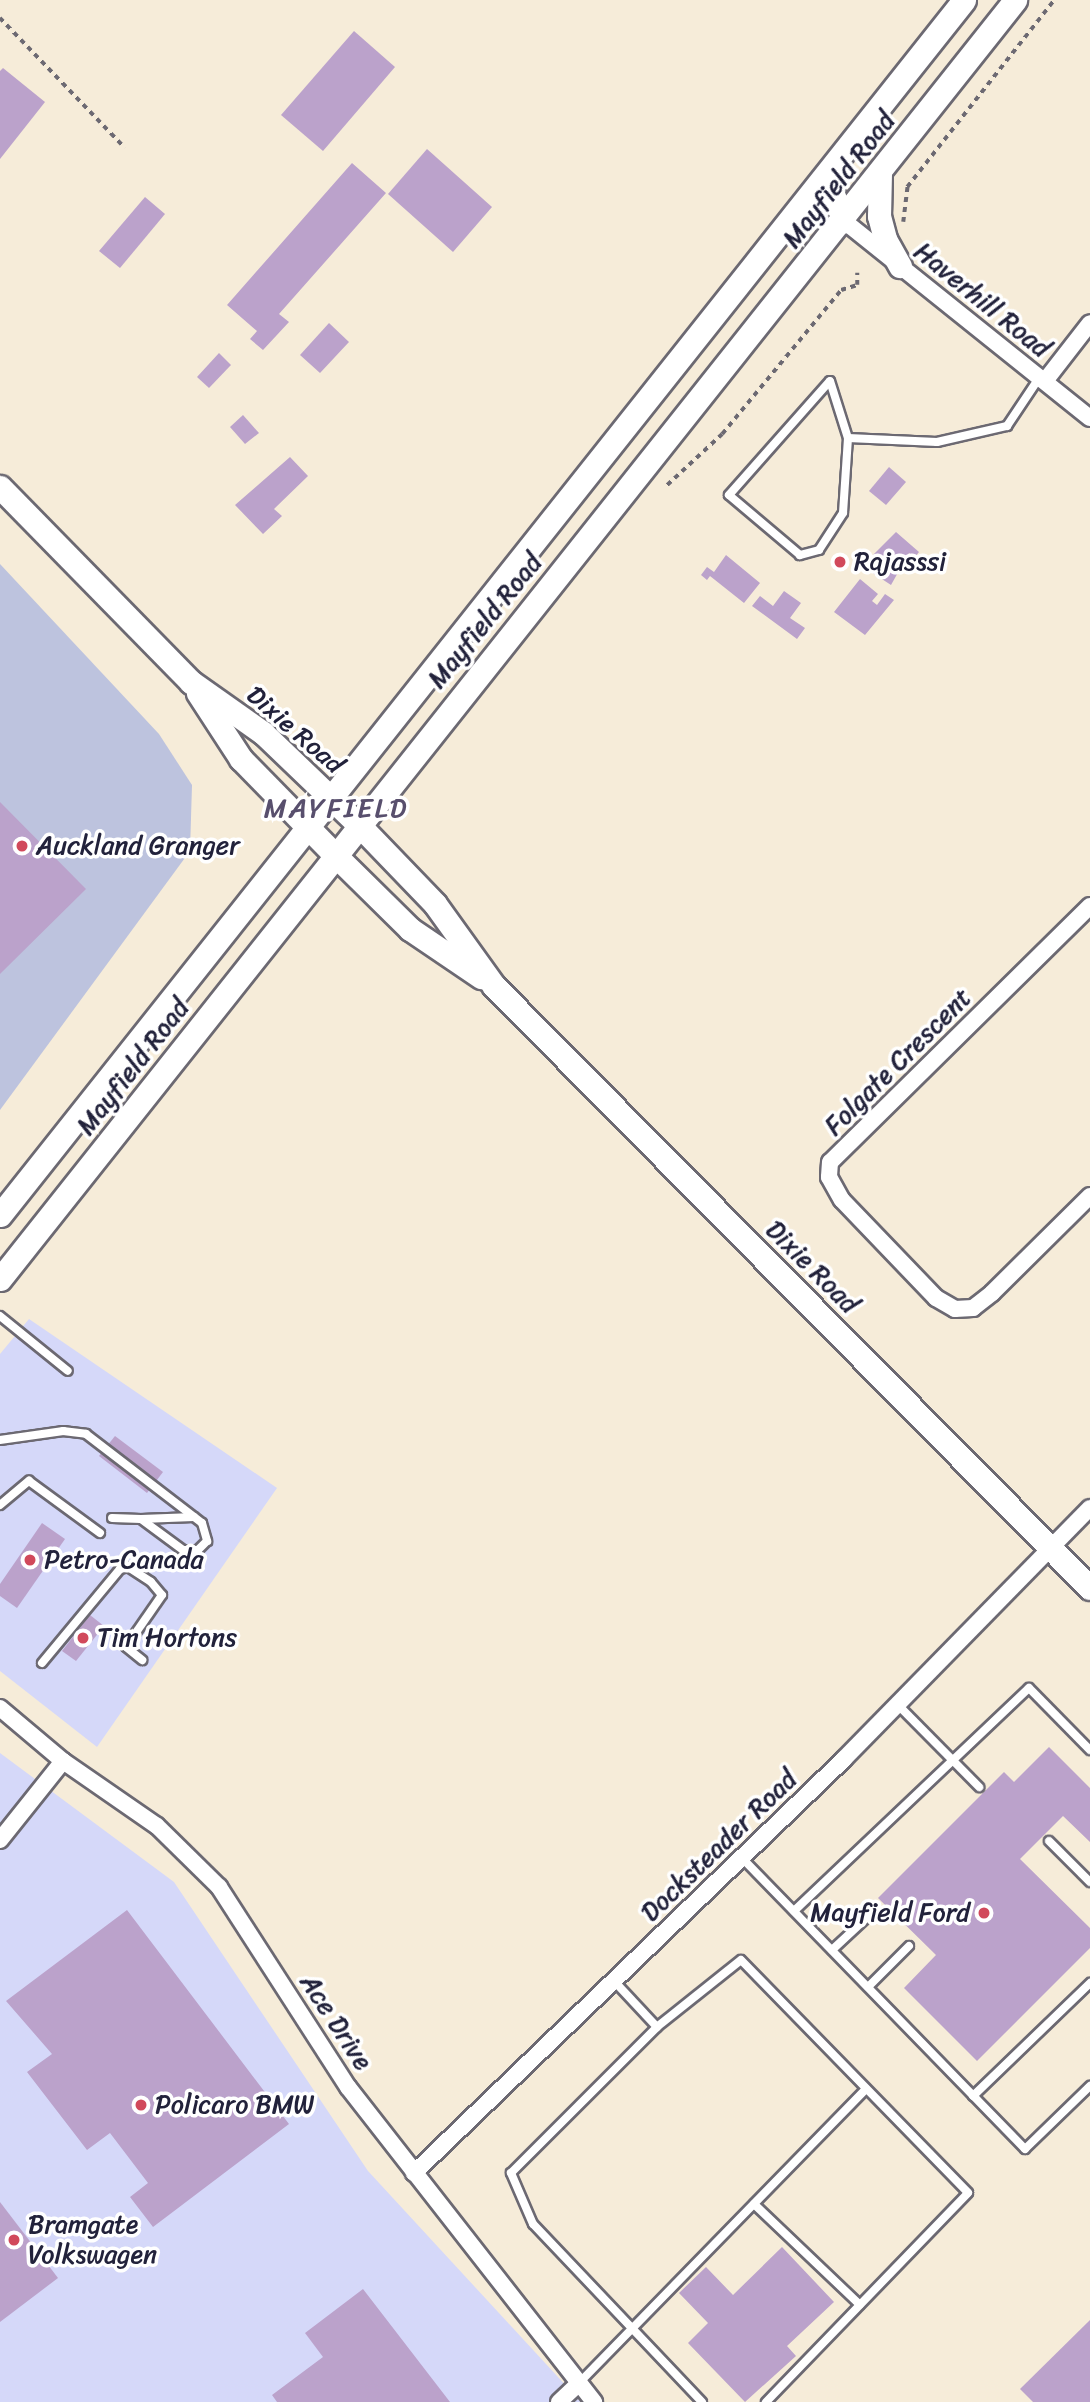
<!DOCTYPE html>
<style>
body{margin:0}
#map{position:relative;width:1090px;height:2402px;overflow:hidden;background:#f6ecd9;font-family:Sriracha,sans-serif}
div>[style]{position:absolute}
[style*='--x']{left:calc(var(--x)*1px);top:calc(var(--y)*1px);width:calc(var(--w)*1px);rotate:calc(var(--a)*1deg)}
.built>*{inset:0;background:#d5d8f9}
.industrial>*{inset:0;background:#bdc3de}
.building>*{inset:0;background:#bba2cb}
.path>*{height:3.5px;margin-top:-1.75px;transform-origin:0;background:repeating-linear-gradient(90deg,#6c6972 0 5px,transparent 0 10px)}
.roads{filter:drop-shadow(2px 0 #6c6972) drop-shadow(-2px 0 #6c6972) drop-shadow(0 2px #6c6972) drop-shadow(0 -2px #6c6972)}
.service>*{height:8px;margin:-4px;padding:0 4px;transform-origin:4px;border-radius:4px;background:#fff}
.minor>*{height:16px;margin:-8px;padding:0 8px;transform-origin:8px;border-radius:8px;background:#fff}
.secondary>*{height:23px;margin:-11.5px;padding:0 11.5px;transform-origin:11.5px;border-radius:11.5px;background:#fff}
.dots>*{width:19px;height:19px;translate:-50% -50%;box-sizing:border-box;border:4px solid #fff;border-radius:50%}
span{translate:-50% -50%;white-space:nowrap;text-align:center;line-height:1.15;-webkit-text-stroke:7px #fff;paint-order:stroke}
.street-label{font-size:26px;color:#22223b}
.poi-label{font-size:26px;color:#22223b}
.left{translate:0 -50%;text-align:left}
.right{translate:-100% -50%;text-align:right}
.neighbourhood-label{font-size:28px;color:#584f6d;letter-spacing:2px}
</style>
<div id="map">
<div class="built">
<div style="clip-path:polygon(29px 1319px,277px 1488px,97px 1747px,0 1671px,0 1354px)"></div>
<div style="clip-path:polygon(0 1753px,174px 1882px,368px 2171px,581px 2402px,0 2402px)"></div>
</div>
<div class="industrial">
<div style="clip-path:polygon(0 564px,159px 734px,192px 785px,190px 851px,0 1110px)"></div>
</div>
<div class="building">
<div style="clip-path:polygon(354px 31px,395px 67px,323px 151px,281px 115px)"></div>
<div style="clip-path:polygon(3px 68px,45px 102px,0 159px,0 71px)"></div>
<div style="clip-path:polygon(427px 149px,492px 207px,453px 252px,388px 194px)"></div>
<div style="clip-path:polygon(352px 163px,386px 193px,279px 314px,289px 322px,263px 350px,250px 339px,257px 331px,227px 305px)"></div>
<div style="clip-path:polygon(145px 197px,165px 214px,120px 268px,99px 251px)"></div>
<div style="clip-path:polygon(329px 323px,349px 342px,320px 373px,300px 355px)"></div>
<div style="clip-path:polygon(219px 353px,231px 365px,209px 388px,197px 377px)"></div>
<div style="clip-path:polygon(243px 415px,259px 433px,245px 444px,230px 427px)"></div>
<div style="clip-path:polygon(290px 457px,308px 476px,274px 509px,282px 516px,263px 534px,235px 505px)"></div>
<div style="clip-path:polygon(889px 467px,906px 482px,886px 505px,869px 491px)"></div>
<div style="clip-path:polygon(896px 532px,919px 552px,915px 557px,909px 553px,891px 585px,862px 566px)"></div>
<div style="clip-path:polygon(726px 555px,760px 583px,744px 603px,710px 576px,707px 580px,701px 575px,707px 567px,714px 572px)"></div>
<div style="clip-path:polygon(860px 579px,878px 594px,872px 601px,877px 605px,885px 594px,894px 600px,865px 635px,834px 612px)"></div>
<div style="clip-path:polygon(784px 591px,801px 603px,790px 618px,805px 628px,797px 639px,752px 606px,760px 596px,773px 606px)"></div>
<div style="clip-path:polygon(0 802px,86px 889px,0 974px)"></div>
<div style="clip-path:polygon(115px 1436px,163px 1472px,147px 1493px,99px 1456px)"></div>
<div style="clip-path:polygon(42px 1523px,65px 1539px,17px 1608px,0 1596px,0 1584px)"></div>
<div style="clip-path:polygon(90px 1615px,104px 1626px,76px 1661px,62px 1651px)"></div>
<div style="clip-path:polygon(1049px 1747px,1090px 1788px,1090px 1842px,1063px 1816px,1020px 1859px,1090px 1928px,1090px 1948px,977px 2061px,904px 1988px,936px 1955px,878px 1898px,1004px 1772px,1014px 1782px)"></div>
<div style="clip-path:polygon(127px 1910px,289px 2124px,153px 2227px,130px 2197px,148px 2183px,110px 2133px,87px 2150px,27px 2072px,52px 2054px,6px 2001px)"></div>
<div style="clip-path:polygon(0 2202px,58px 2278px,0 2322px)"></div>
<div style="clip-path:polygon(782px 2247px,834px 2302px,787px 2346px,796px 2356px,745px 2402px,688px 2343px,708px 2323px,679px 2293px,706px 2267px,733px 2295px)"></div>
<div style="clip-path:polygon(363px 2289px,450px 2402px,277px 2402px,272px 2395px,323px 2357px,305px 2333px)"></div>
<div style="clip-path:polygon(1090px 2320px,1090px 2402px,1033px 2402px,1020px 2389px)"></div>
</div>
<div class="path">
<div style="--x:0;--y:18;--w:180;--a:46.1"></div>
<div style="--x:903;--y:222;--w:35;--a:-83"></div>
<div style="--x:907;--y:187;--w:238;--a:-51.8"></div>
<div style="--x:667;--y:485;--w:75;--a:-42.8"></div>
<div style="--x:722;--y:434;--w:187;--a:-50.4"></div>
<div style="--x:841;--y:290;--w:17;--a:-17"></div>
<div style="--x:857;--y:285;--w:12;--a:-90"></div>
</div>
<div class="roads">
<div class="service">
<div style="--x:830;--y:381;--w:60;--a:72.5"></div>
<div style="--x:848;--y:438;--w:75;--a:93.8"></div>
<div style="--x:843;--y:513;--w:44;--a:123"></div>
<div style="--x:819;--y:550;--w:20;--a:165"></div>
<div style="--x:800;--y:555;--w:93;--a:-139.8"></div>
<div style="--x:729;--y:495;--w:152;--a:-48.5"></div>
<div style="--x:848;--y:438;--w:89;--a:2.6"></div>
<div style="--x:937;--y:442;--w:72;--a:-12.9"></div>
<div style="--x:1007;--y:426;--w:58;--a:-56.3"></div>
<div style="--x:0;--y:1316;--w:87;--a:39"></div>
<div style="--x:0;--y:1440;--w:64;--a:-8.1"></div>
<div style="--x:63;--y:1431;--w:23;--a:7"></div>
<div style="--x:86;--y:1434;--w:146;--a:37.5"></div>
<div style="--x:202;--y:1523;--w:19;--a:74"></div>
<div style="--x:207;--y:1541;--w:13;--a:135"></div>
<div style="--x:198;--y:1550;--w:15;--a:180"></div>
<div style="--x:183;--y:1550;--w:52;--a:-143.6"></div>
<div style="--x:141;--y:1519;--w:29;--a:-178"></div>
<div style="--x:0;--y:1505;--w:38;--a:-40"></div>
<div style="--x:29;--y:1481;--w:88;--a:36.2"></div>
<div style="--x:141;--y:1519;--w:53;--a:-2.2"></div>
<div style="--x:42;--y:1663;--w:122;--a:-50.3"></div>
<div style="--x:120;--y:1569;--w:8;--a:-14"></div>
<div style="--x:128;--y:1567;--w:27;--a:33"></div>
<div style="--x:151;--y:1582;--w:17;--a:50"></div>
<div style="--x:162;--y:1595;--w:63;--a:124.7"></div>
<div style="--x:126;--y:1647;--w:21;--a:39"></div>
<div style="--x:897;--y:1704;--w:117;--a:45.3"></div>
<div style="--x:1049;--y:1841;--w:58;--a:45"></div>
<div style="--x:742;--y:1858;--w:406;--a:45.8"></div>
<div style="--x:1025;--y:2149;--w:91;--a:-44.1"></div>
<div style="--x:794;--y:1911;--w:324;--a:-43.5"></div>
<div style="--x:1029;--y:1688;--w:87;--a:45.5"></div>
<div style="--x:832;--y:1950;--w:59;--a:-42.9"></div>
<div style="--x:614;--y:1981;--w:63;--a:46.9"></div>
<div style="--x:868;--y:1987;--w:58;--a:-45"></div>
<div style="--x:973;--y:2096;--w:163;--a:-44"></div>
<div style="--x:754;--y:2204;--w:146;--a:43.6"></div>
<div style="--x:579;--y:2383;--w:411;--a:-45.7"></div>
<div style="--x:702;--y:2402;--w:245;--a:-133.5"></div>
<div style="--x:533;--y:2224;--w:56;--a:-113.3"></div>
<div style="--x:511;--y:2173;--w:206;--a:-45"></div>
<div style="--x:657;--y:2027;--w:107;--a:-38.6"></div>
<div style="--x:741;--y:1960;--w:325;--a:45.7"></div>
<div style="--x:968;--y:2193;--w:291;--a:134"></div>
</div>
<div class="minor">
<div style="--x:844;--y:221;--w:315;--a:38.7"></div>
<div style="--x:1045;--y:381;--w:73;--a:-52.2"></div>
<div style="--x:1090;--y:906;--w:365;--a:135.4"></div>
<div style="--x:830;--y:1162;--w:15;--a:94"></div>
<div style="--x:829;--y:1177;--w:26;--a:61"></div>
<div style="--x:842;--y:1200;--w:136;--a:46.2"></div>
<div style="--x:936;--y:1298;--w:22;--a:30"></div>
<div style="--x:955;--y:1309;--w:18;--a:-3"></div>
<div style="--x:973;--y:1308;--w:24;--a:-38"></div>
<div style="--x:992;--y:1293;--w:138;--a:-44.7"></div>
<div style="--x:0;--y:1708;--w:82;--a:40.1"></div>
<div style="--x:63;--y:1761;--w:114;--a:34.7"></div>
<div style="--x:157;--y:1826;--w:87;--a:44.5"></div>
<div style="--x:219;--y:1887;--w:238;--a:57.2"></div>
<div style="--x:348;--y:2087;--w:400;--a:52"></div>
<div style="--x:0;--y:1840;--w:101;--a:-51.4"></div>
<div style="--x:414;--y:2173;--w:597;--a:-43.91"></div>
<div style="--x:844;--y:1759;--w:351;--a:-45.6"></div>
<div style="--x:559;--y:2402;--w:25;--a:-43"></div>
</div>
<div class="secondary">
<div style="--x:880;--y:173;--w:43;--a:91.3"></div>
<div style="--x:879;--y:216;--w:24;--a:75"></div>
<div style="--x:885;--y:239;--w:31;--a:61"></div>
<div style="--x:826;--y:177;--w:48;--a:67.8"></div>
<div style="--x:0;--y:487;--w:273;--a:45.6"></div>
<div style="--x:191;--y:682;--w:88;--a:35.3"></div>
<div style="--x:263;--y:733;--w:134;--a:43.8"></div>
<div style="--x:360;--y:826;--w:108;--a:46.1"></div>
<div style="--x:435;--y:904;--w:101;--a:54.3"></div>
<div style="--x:494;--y:986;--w:847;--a:45.29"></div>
<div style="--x:198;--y:693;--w:79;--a:56.9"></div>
<div style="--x:241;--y:759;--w:136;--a:45.6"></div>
<div style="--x:336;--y:856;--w:104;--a:44.6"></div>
<div style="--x:410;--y:929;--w:86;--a:34.1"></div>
<div style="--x:0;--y:1215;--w:1551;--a:-51.57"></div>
<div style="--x:0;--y:1279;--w:1633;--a:-51.56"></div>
</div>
</div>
<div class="dots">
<div style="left:840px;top:562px;background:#d1495b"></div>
<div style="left:22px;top:846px;background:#d1495b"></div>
<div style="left:30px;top:1560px;background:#d1495b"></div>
<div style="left:83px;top:1638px;background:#d1495b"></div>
<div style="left:984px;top:1913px;background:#d1495b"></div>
<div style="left:141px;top:2105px;background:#d1495b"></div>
<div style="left:14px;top:2240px;background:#d1495b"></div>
</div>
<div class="street-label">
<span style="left:839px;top:180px;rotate:-52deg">Mayfield Road</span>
<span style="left:982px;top:300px;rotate:39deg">Haverhill Road</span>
<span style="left:485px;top:621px;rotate:-51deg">Mayfield Road</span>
<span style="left:295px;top:730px;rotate:41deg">Dixie Road</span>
<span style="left:898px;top:1062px;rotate:-45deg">Folgate Crescent</span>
<span style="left:133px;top:1067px;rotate:-52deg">Mayfield Road</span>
<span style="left:812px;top:1267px;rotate:45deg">Dixie Road</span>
<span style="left:719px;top:1846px;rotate:-44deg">Docksteader Road</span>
<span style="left:336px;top:2022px;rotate:57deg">Ace Drive</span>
</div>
<div class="poi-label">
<span class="left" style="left:854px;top:562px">Rajasssi</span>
<span class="left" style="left:36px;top:846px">Auckland Granger</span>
<span class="left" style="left:44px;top:1560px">Petro-Canada</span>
<span class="left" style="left:97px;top:1638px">Tim Hortons</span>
<span class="right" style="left:970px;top:1913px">Mayfield Ford</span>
<span class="left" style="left:155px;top:2105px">Policaro BMW</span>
<span class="left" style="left:28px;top:2240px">Bramgate<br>Volkswagen</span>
</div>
<div class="neighbourhood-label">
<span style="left:336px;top:808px">MAYFIELD</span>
</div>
</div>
